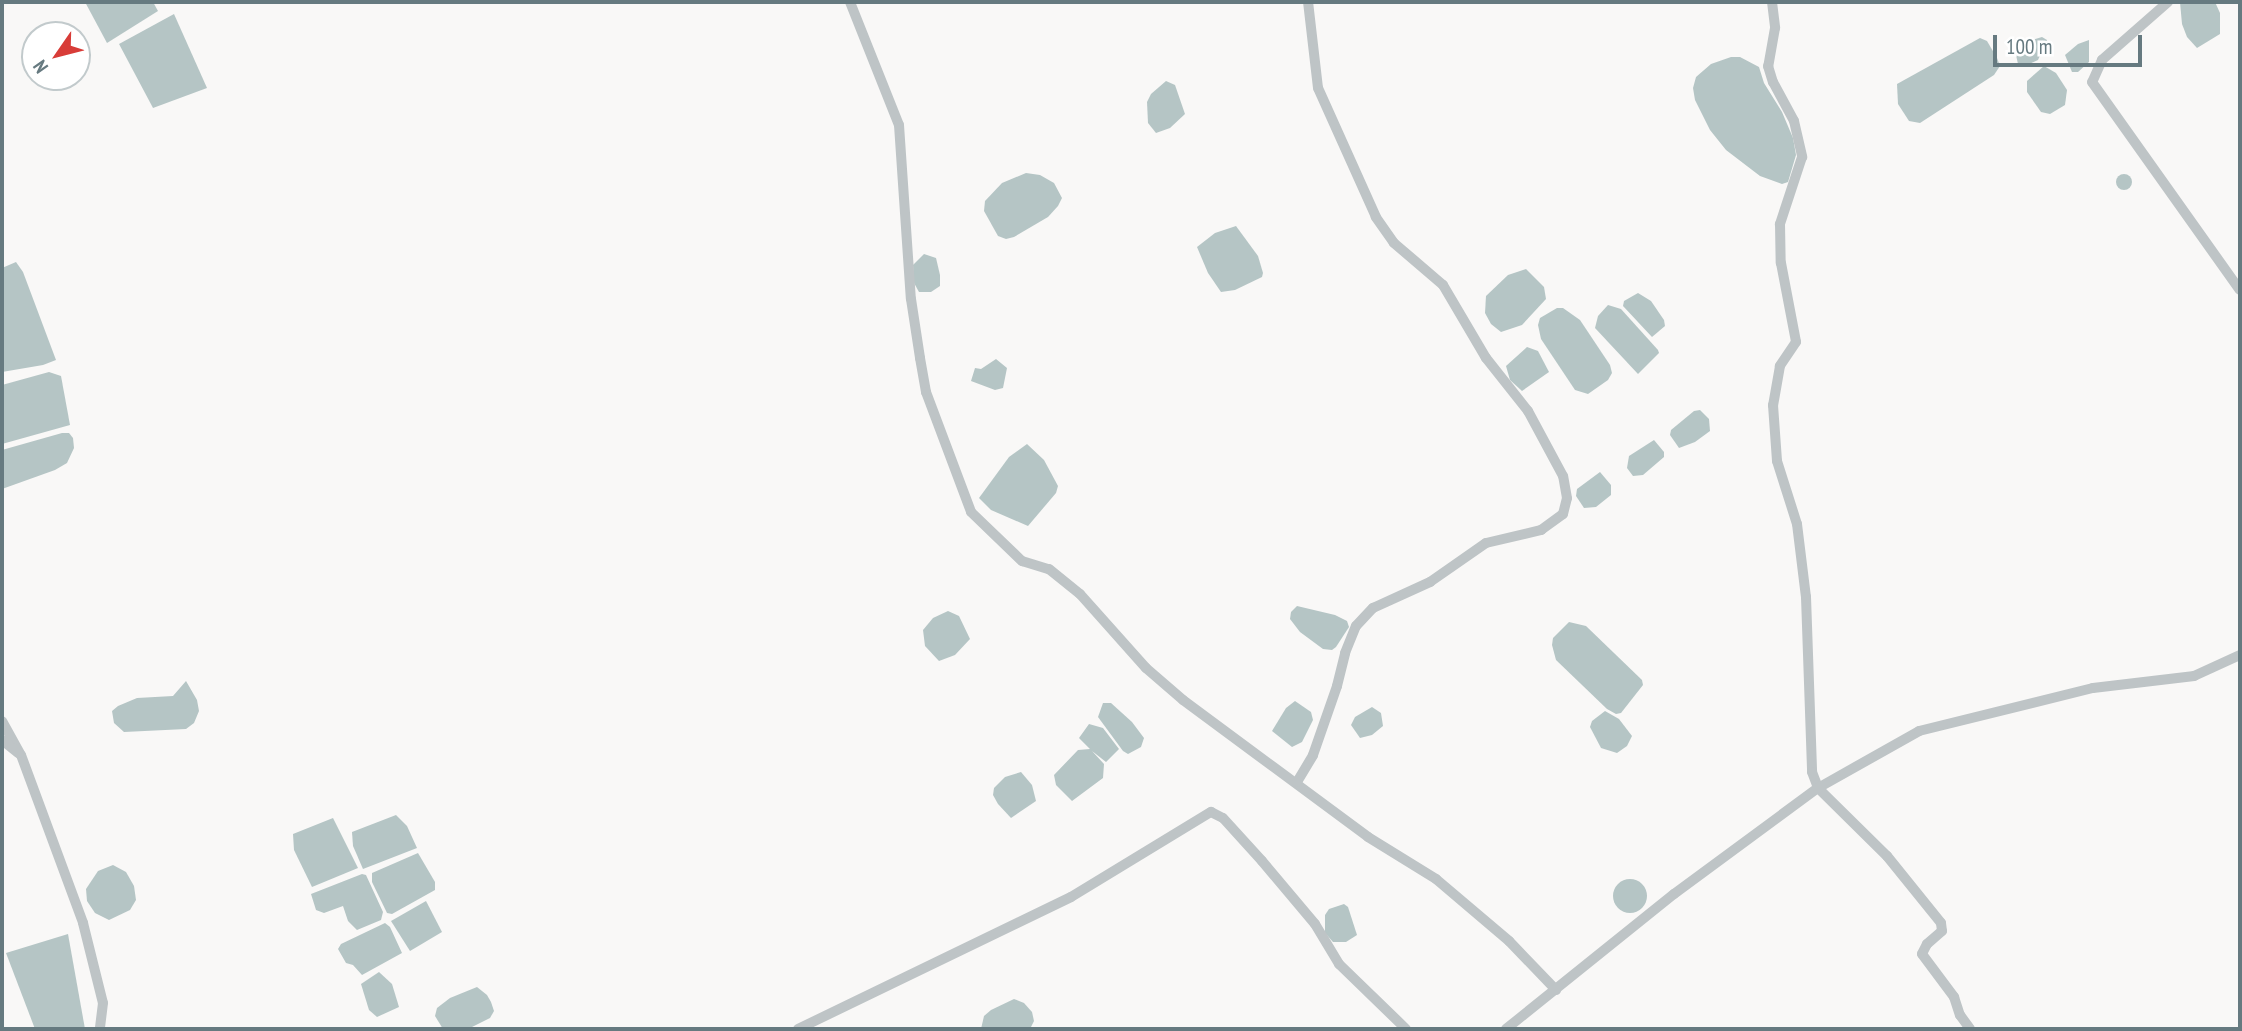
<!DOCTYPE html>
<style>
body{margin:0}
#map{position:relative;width:2242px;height:1031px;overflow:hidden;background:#f9f8f7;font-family:"PT Sans Narrow",sans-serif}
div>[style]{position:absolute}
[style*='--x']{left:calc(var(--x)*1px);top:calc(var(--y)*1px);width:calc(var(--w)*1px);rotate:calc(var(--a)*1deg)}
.water>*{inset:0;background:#b5c5c5}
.round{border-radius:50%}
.minor>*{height:10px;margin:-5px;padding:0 5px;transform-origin:5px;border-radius:5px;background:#bec4c6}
span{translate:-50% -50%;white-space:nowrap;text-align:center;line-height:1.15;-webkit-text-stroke:7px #fff;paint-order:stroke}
.frame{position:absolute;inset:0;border:4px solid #667a80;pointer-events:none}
.north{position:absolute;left:21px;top:21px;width:70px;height:70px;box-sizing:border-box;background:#fff;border:2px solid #c2cacc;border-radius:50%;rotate:235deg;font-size:19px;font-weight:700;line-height:28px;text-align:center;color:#667a80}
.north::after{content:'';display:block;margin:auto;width:24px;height:32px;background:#d83c38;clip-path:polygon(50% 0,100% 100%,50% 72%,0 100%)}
.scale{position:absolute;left:1993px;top:35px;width:149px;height:32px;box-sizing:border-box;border:4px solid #667a80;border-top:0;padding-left:9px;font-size:21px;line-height:24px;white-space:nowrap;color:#667a80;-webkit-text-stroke:5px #fff;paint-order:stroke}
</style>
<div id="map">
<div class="water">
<div style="clip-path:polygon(85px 2px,153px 2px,158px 11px,107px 43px)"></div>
<div style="clip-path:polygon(2180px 2px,2215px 2px,2220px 13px,2220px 34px,2197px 48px,2187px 37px,2182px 24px)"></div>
<div style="clip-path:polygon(174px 14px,207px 88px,153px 108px,119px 44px)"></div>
<div style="clip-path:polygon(2042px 37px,2047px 40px,2038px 60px,2025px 66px,2018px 64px,2016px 55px,2022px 43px)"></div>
<div style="clip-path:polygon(1980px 38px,1987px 41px,1997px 58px,2000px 66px,1994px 75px,1920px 123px,1909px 121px,1898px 104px,1897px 84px)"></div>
<div style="clip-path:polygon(2089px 40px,2089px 62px,2078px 72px,2072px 72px,2065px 55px,2078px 44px)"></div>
<div style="clip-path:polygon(1731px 57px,1740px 57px,1759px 67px,1764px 83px,1782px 112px,1793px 138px,1796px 155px,1788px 182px,1782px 184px,1760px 176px,1726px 150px,1710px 130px,1695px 100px,1693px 88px,1696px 77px,1711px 64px)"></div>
<div style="clip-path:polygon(2044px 66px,2056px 73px,2067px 90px,2065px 105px,2050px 114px,2041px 112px,2027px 92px,2027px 81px)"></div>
<div style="clip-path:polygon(1166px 81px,1175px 85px,1185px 114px,1170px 128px,1156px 133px,1148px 123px,1147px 102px,1151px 94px)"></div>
<div style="clip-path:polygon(1026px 173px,1040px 175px,1054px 183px,1062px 198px,1058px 206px,1048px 217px,1014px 237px,1006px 239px,998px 236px,984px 211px,985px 201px,1002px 183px)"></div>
<div class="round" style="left:2116px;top:174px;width:16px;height:16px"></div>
<div style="clip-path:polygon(1236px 226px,1258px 256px,1263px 273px,1262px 277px,1235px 290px,1221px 292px,1208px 273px,1197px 247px,1215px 233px)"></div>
<div style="clip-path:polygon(924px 254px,936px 258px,940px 275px,940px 286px,931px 292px,919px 292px,914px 283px,913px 265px)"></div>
<div style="clip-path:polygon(16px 262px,23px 272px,56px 360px,43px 365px,2px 372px,2px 268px)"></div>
<div style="clip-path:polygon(1526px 269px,1544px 287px,1546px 299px,1522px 325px,1501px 332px,1491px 324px,1485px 313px,1486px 296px,1508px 275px)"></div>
<div style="clip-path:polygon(1638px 293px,1651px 301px,1664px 320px,1665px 326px,1652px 337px,1623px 306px,1624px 301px)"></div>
<div style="clip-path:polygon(1608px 305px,1621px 309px,1658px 350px,1659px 353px,1638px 374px,1595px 328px,1598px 316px)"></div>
<div style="clip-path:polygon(1557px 308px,1563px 308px,1580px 320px,1610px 365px,1612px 373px,1608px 380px,1588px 394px,1575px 390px,1541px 339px,1538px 325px,1540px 318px)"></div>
<div style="clip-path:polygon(1527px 347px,1538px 351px,1549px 372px,1522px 391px,1510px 380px,1506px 366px)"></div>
<div style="clip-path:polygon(996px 359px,1007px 368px,1003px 388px,995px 390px,971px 381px,975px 368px,981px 369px)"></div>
<div style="clip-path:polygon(49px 372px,61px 376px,70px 425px,2px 444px,2px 385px)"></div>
<div style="clip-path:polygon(1700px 410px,1709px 419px,1710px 431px,1695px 442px,1679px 448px,1670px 435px,1671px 430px,1694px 411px)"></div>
<div style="clip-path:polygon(62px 433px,69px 433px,73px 438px,74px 448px,67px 463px,55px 470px,2px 489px,2px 450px)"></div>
<div style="clip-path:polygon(1654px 440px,1664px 452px,1664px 457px,1643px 475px,1633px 476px,1627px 468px,1629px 456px)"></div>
<div style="clip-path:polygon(1027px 444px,1044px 460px,1058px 486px,1056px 493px,1028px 526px,991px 510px,979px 498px,1009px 457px)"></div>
<div style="clip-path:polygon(1600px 472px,1611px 485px,1611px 495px,1596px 507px,1584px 508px,1576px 496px,1577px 489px)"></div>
<div style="clip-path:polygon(1297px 606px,1335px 615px,1347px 621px,1349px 627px,1336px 647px,1332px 650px,1323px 649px,1300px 632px,1290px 619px,1291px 612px)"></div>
<div style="clip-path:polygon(948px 611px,959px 616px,970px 639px,955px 655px,939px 661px,925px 646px,923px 630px,933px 618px)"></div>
<div style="clip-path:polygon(1569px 622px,1586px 626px,1642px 680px,1643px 685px,1621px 713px,1616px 714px,1607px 709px,1556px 660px,1552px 645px,1553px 638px)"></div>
<div style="clip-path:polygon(186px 681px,197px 700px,199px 711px,194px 723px,186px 729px,124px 732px,114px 723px,112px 711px,118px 706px,137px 698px,173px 696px)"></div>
<div style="clip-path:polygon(1295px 701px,1311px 712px,1313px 720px,1302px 742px,1292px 747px,1272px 731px,1286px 708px)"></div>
<div style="clip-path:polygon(1103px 703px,1111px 703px,1132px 722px,1144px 738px,1141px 747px,1128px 754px,1123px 751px,1098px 717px)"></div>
<div style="clip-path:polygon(1372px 707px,1381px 713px,1383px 726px,1372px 735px,1360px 738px,1351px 725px,1355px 717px)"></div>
<div style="clip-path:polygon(1605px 711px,1619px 719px,1632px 736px,1627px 746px,1617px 753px,1601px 748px,1590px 727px,1592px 721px)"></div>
<div style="clip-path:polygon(1089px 724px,1103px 728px,1119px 749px,1106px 762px,1092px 751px,1104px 764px,1103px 778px,1072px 801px,1056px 785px,1054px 775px,1078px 750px,1090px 749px,1079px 738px)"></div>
<div style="clip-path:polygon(1021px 772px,1032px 785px,1036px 801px,1011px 818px,998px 804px,993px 795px,994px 788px,1005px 777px)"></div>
<div style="clip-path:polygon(396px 815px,407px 826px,417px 848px,363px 869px,353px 846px,352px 832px)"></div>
<div style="clip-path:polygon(333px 818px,358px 868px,312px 887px,294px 850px,293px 834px)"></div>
<div style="clip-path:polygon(418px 853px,435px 882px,435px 890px,392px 914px,387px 913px,372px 882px,372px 873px)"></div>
<div style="clip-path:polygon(113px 865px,126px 872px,134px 886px,136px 900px,130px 910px,109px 920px,95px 913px,87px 901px,86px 889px,98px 871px)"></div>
<div style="clip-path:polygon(362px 874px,366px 875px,383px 912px,381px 920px,357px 930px,348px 921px,343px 906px,324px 913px,316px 910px,311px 894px)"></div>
<div class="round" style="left:1613px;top:879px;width:34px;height:34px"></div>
<div style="clip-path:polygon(426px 901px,442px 932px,410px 951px,391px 921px)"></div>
<div style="clip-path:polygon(1344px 904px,1348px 907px,1357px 935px,1346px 942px,1333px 942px,1325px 933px,1325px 915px,1329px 909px)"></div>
<div style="clip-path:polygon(385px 923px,390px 927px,402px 953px,362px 975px,353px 965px,346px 963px,338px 949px,341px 944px)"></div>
<div style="clip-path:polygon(68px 934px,85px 1029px,35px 1029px,6px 953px)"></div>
<div style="clip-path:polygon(379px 972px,392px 984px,399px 1007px,377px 1017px,369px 1010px,361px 984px)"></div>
<div style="clip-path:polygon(477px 987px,487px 995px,491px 1002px,494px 1011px,490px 1018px,468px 1029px,443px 1029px,435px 1016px,437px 1008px,450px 998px)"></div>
<div style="clip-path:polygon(1014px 999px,1024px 1003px,1032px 1012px,1034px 1021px,1030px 1029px,981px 1029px,984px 1016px,991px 1010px)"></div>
</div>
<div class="minor">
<div style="--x:850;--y:2;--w:132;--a:68.3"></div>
<div style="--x:899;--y:125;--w:174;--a:86.1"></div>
<div style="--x:911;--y:299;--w:60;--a:81.3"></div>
<div style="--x:920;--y:358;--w:35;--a:80"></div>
<div style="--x:926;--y:392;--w:128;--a:69.4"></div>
<div style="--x:971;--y:512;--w:71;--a:43.9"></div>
<div style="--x:1022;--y:561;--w:28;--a:17"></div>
<div style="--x:1049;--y:569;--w:40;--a:39"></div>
<div style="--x:1080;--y:594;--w:99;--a:48.3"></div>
<div style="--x:1146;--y:668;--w:49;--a:40.9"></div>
<div style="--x:1183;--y:700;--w:230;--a:36.5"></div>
<div style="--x:1368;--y:837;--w:80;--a:31.7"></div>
<div style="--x:1436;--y:879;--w:96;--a:40.3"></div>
<div style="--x:1509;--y:941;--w:68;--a:46.2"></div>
<div style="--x:1772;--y:2;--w:26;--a:83"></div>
<div style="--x:1775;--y:28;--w:39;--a:100"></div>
<div style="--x:1768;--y:66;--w:17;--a:73"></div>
<div style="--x:1773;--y:82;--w:44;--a:61.7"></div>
<div style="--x:1794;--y:121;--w:37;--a:77"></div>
<div style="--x:1802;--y:157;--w:71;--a:108.2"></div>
<div style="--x:1780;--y:224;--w:39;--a:89"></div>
<div style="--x:1781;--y:263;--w:80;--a:79.2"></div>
<div style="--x:1796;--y:342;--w:29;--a:124"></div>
<div style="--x:1780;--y:366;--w:40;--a:100"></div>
<div style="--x:1773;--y:405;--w:56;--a:85.9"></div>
<div style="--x:1777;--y:461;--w:66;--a:72.4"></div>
<div style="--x:1797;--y:524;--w:74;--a:83"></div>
<div style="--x:1806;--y:597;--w:175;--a:88"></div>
<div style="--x:1812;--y:772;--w:17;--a:69"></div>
<div style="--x:1818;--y:788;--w:97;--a:44.6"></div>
<div style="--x:1887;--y:856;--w:86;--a:51.1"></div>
<div style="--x:1941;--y:923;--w:8;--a:83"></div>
<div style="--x:1942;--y:931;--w:20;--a:139"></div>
<div style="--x:1927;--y:944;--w:11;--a:117"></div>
<div style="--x:1922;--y:954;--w:54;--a:53.3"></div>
<div style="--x:1954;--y:997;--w:19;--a:72"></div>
<div style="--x:1960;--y:1015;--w:17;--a:54"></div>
<div style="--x:2168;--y:2;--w:88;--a:138.7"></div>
<div style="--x:2102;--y:60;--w:24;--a:114"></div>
<div style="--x:2092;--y:82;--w:255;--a:54.6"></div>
<div style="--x:2;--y:721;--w:39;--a:61"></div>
<div style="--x:21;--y:755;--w:179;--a:69.7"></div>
<div style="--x:83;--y:923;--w:82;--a:76"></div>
<div style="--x:103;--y:1003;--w:26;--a:97"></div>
<div style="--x:2;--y:740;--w:21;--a:39"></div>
<div style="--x:1297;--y:782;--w:31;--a:-59"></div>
<div style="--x:1313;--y:755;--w:73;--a:-70.8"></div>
<div style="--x:1337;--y:686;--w:34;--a:-76"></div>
<div style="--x:1345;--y:653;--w:29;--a:-68"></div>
<div style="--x:1356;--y:626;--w:25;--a:-47"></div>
<div style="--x:1373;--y:608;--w:63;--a:-24.5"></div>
<div style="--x:1430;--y:582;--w:68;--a:-34.9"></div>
<div style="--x:1486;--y:543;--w:57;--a:-13.3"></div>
<div style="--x:1541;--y:530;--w:27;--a:-36"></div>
<div style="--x:1563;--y:514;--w:16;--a:-76"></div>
<div style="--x:1567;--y:498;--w:22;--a:-100"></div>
<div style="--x:1563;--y:476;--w:74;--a:-118.3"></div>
<div style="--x:1528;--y:411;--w:68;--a:-128.4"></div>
<div style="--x:1486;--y:358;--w:85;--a:-120.5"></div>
<div style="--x:1443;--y:285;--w:65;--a:-139.4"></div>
<div style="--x:1394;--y:243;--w:32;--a:-125"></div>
<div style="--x:1376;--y:217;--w:141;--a:-114.2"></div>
<div style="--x:1318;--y:88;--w:87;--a:-96.6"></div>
<div style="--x:798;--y:1029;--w:303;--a:-25.8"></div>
<div style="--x:1071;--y:897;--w:164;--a:-31.3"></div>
<div style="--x:1211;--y:812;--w:13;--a:27"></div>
<div style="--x:1223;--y:818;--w:58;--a:47.8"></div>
<div style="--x:1262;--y:861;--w:82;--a:49.9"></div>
<div style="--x:1315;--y:924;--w:47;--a:59"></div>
<div style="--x:1339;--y:964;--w:93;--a:44.1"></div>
<div style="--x:1506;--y:1029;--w:216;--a:-38.8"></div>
<div style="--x:1674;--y:894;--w:179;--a:-36.4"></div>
<div style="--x:1818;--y:788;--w:116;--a:-29.4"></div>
<div style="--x:1919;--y:731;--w:179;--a:-13.9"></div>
<div style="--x:2093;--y:688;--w:102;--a:-6.8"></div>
<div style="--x:2194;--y:676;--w:51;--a:-24.5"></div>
</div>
<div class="frame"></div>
<div class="north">N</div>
<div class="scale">100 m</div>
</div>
